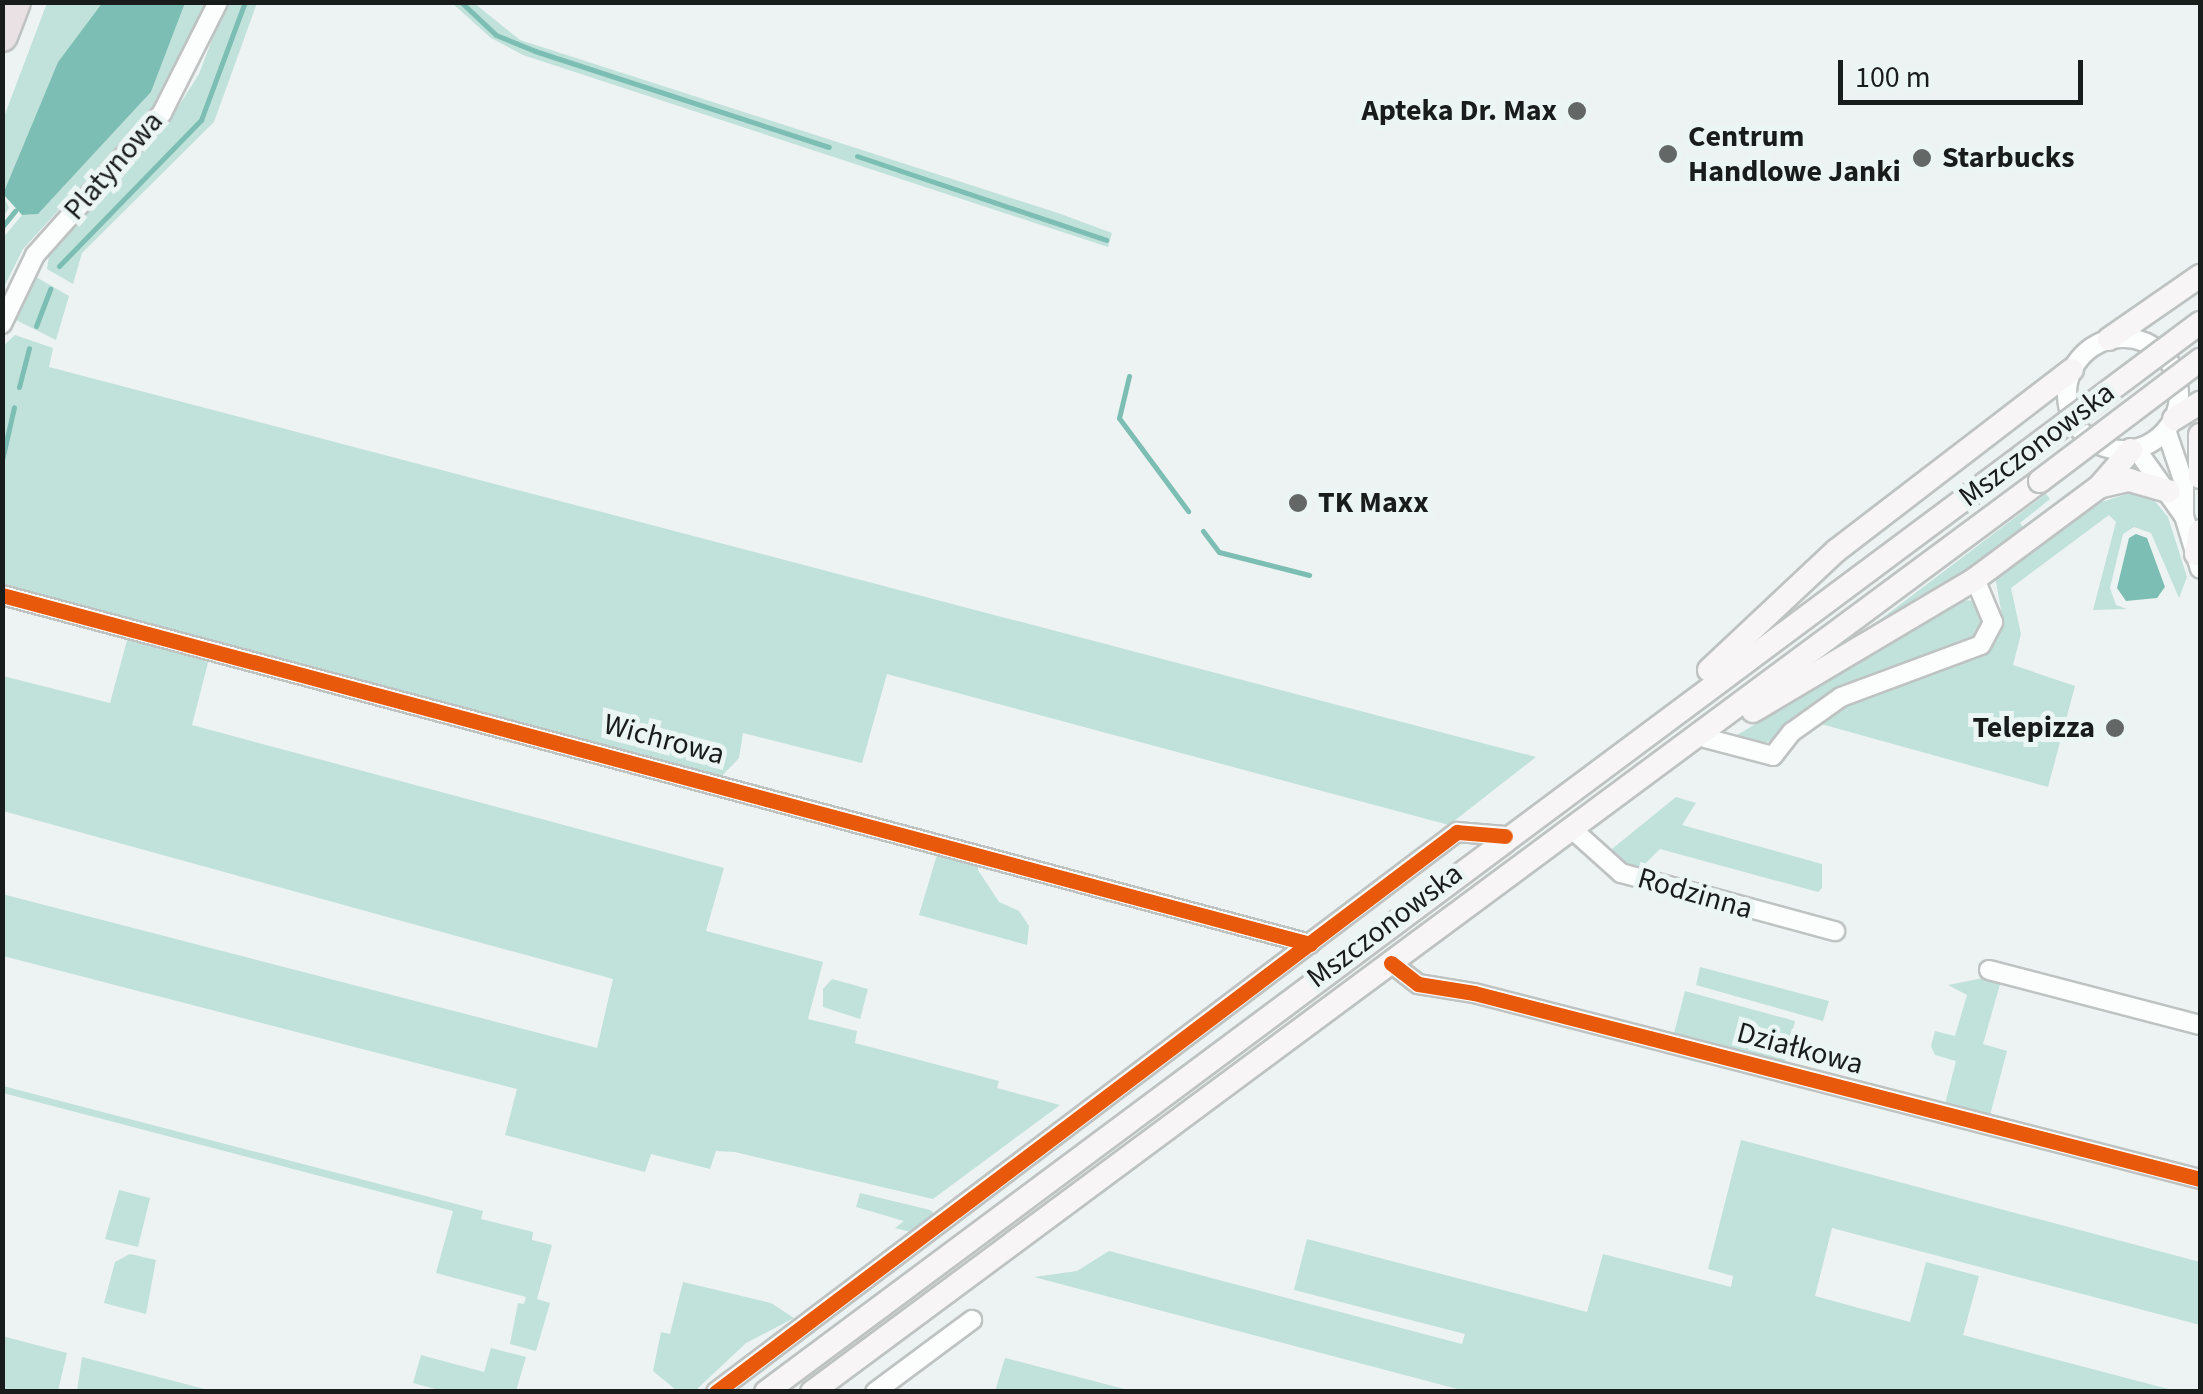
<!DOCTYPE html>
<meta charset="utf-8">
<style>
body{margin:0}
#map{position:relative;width:2203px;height:1394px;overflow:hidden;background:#edf3f2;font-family:"Source Sans 3",sans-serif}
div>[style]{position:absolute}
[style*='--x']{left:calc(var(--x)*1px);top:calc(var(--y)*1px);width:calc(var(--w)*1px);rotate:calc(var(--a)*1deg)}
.green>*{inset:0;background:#c1e1db}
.water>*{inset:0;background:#7cbeb3}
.stream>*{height:5px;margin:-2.5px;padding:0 2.5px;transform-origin:2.5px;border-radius:2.5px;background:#7cbeb3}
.roads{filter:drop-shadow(2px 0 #bec3c2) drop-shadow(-2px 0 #bec3c2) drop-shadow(0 2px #bec3c2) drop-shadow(0 -2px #bec3c2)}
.minor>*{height:18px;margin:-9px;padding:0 9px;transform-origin:9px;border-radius:9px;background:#fcfdfd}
.minor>.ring{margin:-9px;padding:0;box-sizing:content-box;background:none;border:18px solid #fcfdfd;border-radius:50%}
.secondary>*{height:22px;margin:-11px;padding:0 11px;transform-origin:11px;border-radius:11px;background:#f7f5f5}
.motorway>*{height:30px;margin:-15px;padding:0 15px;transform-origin:15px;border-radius:15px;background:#eae1e4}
.bridges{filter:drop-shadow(2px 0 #bec3c2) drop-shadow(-2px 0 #bec3c2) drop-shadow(0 2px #bec3c2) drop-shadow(0 -2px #bec3c2)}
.secondary-bridge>*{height:22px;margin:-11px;padding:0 11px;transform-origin:11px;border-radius:11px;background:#f7f5f5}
.cycleway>*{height:15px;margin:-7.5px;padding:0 7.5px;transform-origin:7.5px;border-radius:7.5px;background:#e8590c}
.dots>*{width:28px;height:28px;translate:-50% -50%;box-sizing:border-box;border:5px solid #ebf5f3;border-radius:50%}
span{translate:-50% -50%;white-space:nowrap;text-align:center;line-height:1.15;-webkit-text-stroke:10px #ebf5f3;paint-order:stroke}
.poi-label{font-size:30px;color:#181c1b;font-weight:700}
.right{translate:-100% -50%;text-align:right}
.left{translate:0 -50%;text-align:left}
.street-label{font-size:30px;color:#181c1b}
.frame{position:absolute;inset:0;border:5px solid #181c1b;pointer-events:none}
.scale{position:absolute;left:1838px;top:60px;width:245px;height:45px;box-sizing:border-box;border:5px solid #181c1b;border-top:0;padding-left:12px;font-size:30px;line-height:35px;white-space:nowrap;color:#181c1b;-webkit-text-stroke:8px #ebf5f3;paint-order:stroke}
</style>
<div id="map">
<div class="green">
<div style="clip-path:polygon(47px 3px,103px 3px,58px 62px,3px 194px,9px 208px,3px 217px,2px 122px)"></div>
<div style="clip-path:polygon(185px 3px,205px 3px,159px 100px,23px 249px,3px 289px,3px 238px,22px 215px,38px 214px,151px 92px)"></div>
<div style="clip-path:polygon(226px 3px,257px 3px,214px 122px,82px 253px,73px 284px,47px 269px,50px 250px,171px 118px,199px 74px)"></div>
<div style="clip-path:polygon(452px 3px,474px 3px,520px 40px,1058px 213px,1112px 233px,1108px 247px,523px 55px,491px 38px)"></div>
<div style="clip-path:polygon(36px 277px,69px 296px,56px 340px,14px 319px)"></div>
<div style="clip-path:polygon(15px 335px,53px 348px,49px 367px,1536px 757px,1449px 825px,887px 674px,862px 763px,743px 733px,739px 758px,719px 779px,3px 590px,2px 347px)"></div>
<div style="clip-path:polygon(2134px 492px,2153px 499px,2168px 517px,2187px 577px,2179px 598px,2151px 533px,2134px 527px,2123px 534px,2110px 588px,2116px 605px,2127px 609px,2093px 610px,2116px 522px,2109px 515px,2011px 588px,2021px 634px,2013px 665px,2075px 686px,2048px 787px,1821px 724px,1846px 704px,1986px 650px,2003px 622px,1995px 576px,2085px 507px)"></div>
<div style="clip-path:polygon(2046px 494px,2050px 499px,2020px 523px,2026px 530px,1899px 622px,1844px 647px)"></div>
<div style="clip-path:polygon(1962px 600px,1977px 601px,1986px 616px,1979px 635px,1842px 690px,1793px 718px,1776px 740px,1750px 746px,1737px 735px)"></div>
<div style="clip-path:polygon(129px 633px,210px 655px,192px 725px,724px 868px,706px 931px,823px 962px,808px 1019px,857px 1031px,855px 1043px,999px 1081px,997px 1088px,1060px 1105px,933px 1199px,735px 1152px,716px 1151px,710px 1169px,651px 1154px,645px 1172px,505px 1135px,517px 1089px,3px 956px,2px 894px,597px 1048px,613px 979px,3px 811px,3px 676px,110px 703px)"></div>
<div style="clip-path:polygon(1676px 797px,1696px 803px,1682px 825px,1822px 864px,1822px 888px,1818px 892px,1660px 849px,1638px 871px,1607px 853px)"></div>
<div style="clip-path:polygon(939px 848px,978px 859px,978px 870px,999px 902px,1019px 911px,1029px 926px,1027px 945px,919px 915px)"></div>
<div style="clip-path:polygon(1700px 967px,1829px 1001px,1823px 1021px,1696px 985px)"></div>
<div style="clip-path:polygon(1988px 977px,2001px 981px,1983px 1044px,2007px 1051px,1989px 1119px,1944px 1108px,1956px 1061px,1935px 1055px,1931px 1046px,1935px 1031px,1955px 1036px,1967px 995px,1948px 985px)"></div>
<div style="clip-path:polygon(832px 979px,868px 989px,860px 1019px,823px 1007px,823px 989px)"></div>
<div style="clip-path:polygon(1685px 991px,1795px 1021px,1784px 1066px,1673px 1037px)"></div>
<div style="clip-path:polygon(3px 1086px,483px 1211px,481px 1219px,533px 1232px,532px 1240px,552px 1245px,537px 1299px,550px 1303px,536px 1351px,510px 1344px,518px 1303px,524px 1304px,526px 1297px,436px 1273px,453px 1211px,3px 1093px)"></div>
<div style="clip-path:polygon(1741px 1140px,2200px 1262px,2200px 1325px,1832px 1228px,1815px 1296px,1910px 1322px,1926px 1262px,1979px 1276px,1963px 1335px,2176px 1391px,1465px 1391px,1034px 1277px,1077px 1271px,1109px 1251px,1462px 1344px,1465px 1334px,1294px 1290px,1307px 1239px,1587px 1312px,1603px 1254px,1731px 1287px,1733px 1276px,1708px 1269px)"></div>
<div style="clip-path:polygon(119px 1190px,150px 1198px,138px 1247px,105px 1239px)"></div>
<div style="clip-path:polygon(860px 1193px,930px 1210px,935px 1214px,911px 1232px,895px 1228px,904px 1221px,856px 1207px)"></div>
<div style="clip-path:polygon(130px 1254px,156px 1260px,146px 1314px,104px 1303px,115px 1262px)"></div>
<div style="clip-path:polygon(683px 1282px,771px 1303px,794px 1318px,746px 1343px,695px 1391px,676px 1390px,653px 1371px,661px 1332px,670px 1334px)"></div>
<div style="clip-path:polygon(2px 1336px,67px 1353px,58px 1391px,3px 1391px)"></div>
<div style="clip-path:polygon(491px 1348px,526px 1357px,516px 1391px,443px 1391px,413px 1383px,421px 1355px,484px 1372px)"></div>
<div style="clip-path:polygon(82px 1357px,212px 1391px,77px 1391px)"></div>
<div style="clip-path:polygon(1005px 1358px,1013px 1360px,1132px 1391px,995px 1391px)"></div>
</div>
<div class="water">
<div style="clip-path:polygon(103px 2px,185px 3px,151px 92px,38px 214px,22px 215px,3px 194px,58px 62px)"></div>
<div style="clip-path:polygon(2136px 534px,2147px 538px,2165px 587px,2157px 598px,2126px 601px,2117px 588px,2129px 538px)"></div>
</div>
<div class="stream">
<div style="--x:461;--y:2;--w:48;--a:43.3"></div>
<div style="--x:496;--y:35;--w:42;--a:22.3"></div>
<div style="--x:535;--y:51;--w:309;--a:18.1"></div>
<div style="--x:857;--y:156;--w:263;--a:18.6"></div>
<div style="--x:2;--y:227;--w:21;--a:-51"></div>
<div style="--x:59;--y:266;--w:204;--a:-45.8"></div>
<div style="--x:201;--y:120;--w:126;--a:-69.6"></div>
<div style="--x:36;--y:326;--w:40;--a:-69"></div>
<div style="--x:1129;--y:376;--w:43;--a:103.4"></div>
<div style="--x:1119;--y:418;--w:116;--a:53.4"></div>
<div style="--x:19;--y:387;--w:40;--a:-75.6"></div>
<div style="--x:2;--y:460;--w:54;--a:-77.2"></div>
<div style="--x:1203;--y:531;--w:26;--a:53"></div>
<div style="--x:1219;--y:552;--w:93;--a:14.3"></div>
</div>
<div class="roads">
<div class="minor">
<div style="--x:2;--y:324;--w:76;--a:-64.4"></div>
<div style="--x:35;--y:255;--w:191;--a:-48.2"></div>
<div style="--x:162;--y:113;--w:124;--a:-63.2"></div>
<div class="ring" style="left:2067px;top:338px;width:94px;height:94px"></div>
<div style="--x:2166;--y:430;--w:56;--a:71.2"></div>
<div style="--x:2184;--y:483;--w:33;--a:90"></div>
<div style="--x:2136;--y:449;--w:82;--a:54.4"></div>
<div style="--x:2184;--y:516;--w:55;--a:73.2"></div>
<div style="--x:2;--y:595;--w:1354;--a:14.94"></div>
<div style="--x:1705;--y:738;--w:70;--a:14.8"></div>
<div style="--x:1773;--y:756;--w:31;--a:-52"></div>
<div style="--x:1792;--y:732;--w:60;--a:-35.5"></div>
<div style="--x:1841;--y:697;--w:149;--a:-20.4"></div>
<div style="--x:1981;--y:645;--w:26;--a:-62"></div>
<div style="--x:1993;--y:622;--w:47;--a:-112.7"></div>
<div style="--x:1572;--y:829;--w:66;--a:41.9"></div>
<div style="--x:1621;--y:873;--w:222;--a:15.2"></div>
<div style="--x:1391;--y:963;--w:34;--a:38"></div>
<div style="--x:1418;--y:984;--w:57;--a:9.1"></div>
<div style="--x:1474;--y:993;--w:749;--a:14.37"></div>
<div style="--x:1989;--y:970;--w:218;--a:14.6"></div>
<div style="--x:716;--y:1392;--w:929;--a:-37.08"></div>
<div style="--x:1457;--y:832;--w:48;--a:4.8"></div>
<div style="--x:875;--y:1392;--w:121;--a:-36.6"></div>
</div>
<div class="secondary">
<div style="--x:2109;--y:339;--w:111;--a:-34.7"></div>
<div style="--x:2174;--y:419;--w:31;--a:-32"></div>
<div style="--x:2200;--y:435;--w:42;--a:90"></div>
<div style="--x:2102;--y:486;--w:28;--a:-13"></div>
<div style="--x:2129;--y:480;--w:41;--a:15.8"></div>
<div style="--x:2196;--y:554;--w:23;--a:-80"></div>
<div style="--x:1709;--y:670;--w:175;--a:-43.2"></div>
<div style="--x:1837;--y:550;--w:296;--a:-37.5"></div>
<div style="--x:1753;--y:711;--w:258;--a:-30.7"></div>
<div style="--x:1975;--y:579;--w:154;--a:-36.6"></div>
<div style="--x:2099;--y:487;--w:49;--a:-49.1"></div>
<div style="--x:766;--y:1392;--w:1566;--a:-36.69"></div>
<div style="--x:812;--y:1392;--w:1529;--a:-36.57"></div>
</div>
<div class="motorway">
<div style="--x:2;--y:36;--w:36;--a:-69"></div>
</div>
</div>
<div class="bridges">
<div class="secondary-bridge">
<div style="--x:2022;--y:456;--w:222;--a:-36.8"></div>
<div style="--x:2040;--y:481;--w:201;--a:-37.1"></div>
</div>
</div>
<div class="cycleway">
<div style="--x:2;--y:595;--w:1354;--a:14.94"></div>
<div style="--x:1391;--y:963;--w:34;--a:38"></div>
<div style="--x:1418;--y:984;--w:57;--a:9.1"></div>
<div style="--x:1474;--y:993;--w:749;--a:14.37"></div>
<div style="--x:716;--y:1392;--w:929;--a:-37.08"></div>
<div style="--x:1457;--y:832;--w:48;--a:4.8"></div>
</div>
<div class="dots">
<div style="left:1577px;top:111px;background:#636766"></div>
<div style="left:1668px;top:154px;background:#636766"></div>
<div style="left:1922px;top:158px;background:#636766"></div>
<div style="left:1298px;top:503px;background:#636766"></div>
<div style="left:2115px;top:728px;background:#636766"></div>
</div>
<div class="poi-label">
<span class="right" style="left:1557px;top:111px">Apteka Dr. Max</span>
<span class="left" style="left:1688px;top:154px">Centrum<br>Handlowe Janki</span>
<span class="left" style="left:1942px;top:158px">Starbucks</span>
<span class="left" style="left:1318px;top:503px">TK Maxx</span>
<span class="right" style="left:2095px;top:728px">Telepizza</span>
</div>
<div class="street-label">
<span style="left:114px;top:166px;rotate:-49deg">Platynowa</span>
<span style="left:2037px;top:445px;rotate:-37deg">Mszczonowska</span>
<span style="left:664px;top:740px;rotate:15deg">Wichrowa</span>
<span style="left:1695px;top:894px;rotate:16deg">Rodzinna</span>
<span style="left:1385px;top:926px;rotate:-37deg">Mszczonowska</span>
<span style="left:1800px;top:1049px;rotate:15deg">Działkowa</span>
</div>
<div class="frame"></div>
<div class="scale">100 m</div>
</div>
